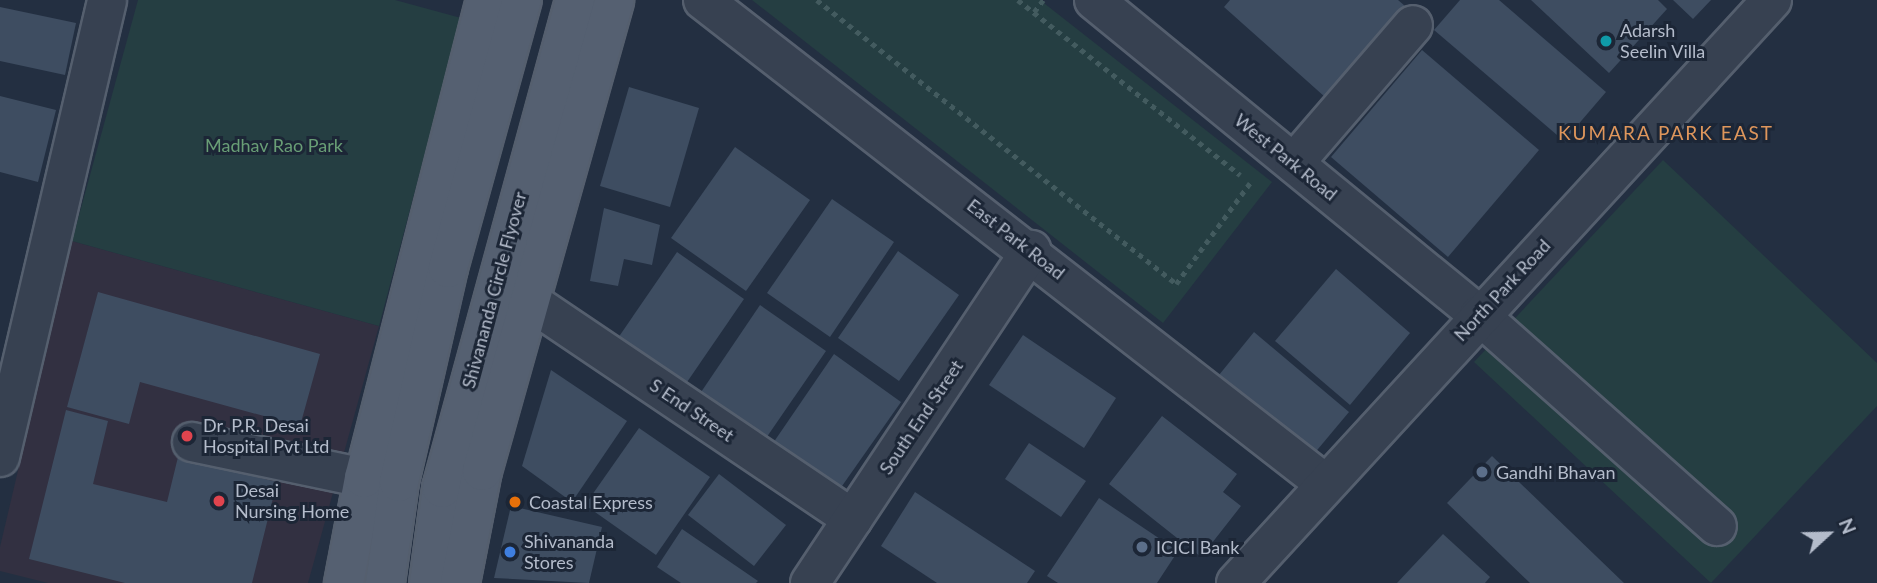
<!DOCTYPE html>
<style>
body{margin:0}
#map{position:relative;width:1877px;height:583px;overflow:hidden;background:#232f41;font-family:Lato,sans-serif}
div>[style]{position:absolute}
[style*='--x']{left:calc(var(--x)*1px);top:calc(var(--y)*1px);width:calc(var(--w)*1px);rotate:calc(var(--a)*1deg)}
.medical>*{inset:0;background:#323041}
.green>*{inset:0;background:#253e42}
.building>*{inset:0;background:#3e4d61}
.path>*{height:4.5px;margin-top:-2.25px;transform-origin:0;background:repeating-linear-gradient(90deg,#435b5f 0 5px,transparent 0 10px)}
.roads{filter:drop-shadow(2px 0 #555f6e) drop-shadow(-2px 0 #555f6e) drop-shadow(0 2px #555f6e) drop-shadow(0 -2px #555f6e)}
.minor>*{height:38px;margin:-19px;padding:0 19px;transform-origin:19px;border-radius:19px;background:#374151}
.major>*{height:38px;margin:-19px;padding:0 19px;transform-origin:19px;border-radius:19px;background:#556071}
.dots>*{width:19px;height:19px;translate:-50% -50%;box-sizing:border-box;border:4px solid #1c2636;border-radius:50%}
span{translate:-50% -50%;white-space:nowrap;text-align:center;line-height:1.15;-webkit-text-stroke:6px #1c2636;paint-order:stroke}
.poi-label{font-size:18px;color:#b4bccb}
.left{translate:0 -50%;text-align:left}
.park-label{font-size:18px;color:#699e76}
.street-label{font-size:18px;color:#b4bccb}
.neighbourhood-label{font-size:19px;color:#de965c;letter-spacing:2px}
.north{position:absolute;left:1793px;top:499px;width:70px;height:70px;-webkit-text-stroke:5px #1c2636;paint-order:stroke;rotate:68deg;font-size:19px;font-weight:700;line-height:28px;text-align:center;color:#b4bccb}
.north::after{content:'';display:block;margin:auto;width:24px;height:32px;background:#b4bccb;clip-path:polygon(50% 0,100% 100%,50% 72%,0 100%)}
</style>
<div id="map">
<div class="medical">
<div style="clip-path:polygon(72px 241px,379px 326px,308px 583px,48px 583px,0 571px,0 547px)"></div>
</div>
<div class="green">
<div style="clip-path:polygon(138px 0,395px 0,461px 18px,379px 326px,72px 241px)"></div>
<div style="clip-path:polygon(752px 0,1040px 0,1272px 182px,1163px 323px)"></div>
<div style="clip-path:polygon(1663px 160px,1877px 363px,1877px 406px,1711px 583px,1474px 362px)"></div>
</div>
<div class="building">
<div style="clip-path:polygon(1230px 0,1398px 0,1405px 6px,1325px 97px,1224px 7px)"></div>
<div style="clip-path:polygon(1460px 0,1499px 0,1606px 92px,1564px 141px,1434px 30px)"></div>
<div style="clip-path:polygon(1531px 0,1658px 0,1667px 9px,1609px 73px)"></div>
<div style="clip-path:polygon(1673px 0,1711px 0,1693px 19px)"></div>
<div style="clip-path:polygon(0 7px,76px 23px,65px 75px,0 61px)"></div>
<div style="clip-path:polygon(1422px 50px,1539px 150px,1448px 257px,1331px 157px)"></div>
<div style="clip-path:polygon(629px 87px,699px 108px,670px 207px,600px 186px)"></div>
<div style="clip-path:polygon(0 96px,56px 110px,38px 182px,0 172px)"></div>
<div style="clip-path:polygon(735px 147px,810px 200px,746px 291px,671px 238px)"></div>
<div style="clip-path:polygon(832px 199px,894px 242px,830px 337px,767px 293px)"></div>
<div style="clip-path:polygon(604px 208px,660px 225px,652px 265px,624px 259px,618px 286px,590px 281px)"></div>
<div style="clip-path:polygon(898px 251px,959px 295px,899px 381px,838px 338px)"></div>
<div style="clip-path:polygon(677px 252px,744px 299px,685px 385px,618px 338px)"></div>
<div style="clip-path:polygon(1336px 269px,1410px 333px,1350px 405px,1275px 341px)"></div>
<div style="clip-path:polygon(98px 292px,320px 354px,300px 426px,140px 382px,129px 424px,67px 407px)"></div>
<div style="clip-path:polygon(760px 305px,826px 351px,760px 447px,695px 401px)"></div>
<div style="clip-path:polygon(1254px 332px,1349px 412px,1313px 455px,1219px 375px)"></div>
<div style="clip-path:polygon(1023px 335px,1116px 398px,1084px 448px,989px 385px)"></div>
<div style="clip-path:polygon(834px 354px,901px 402px,835px 496px,769px 449px)"></div>
<div style="clip-path:polygon(551px 370px,627px 421px,572px 502px,522px 466px)"></div>
<div style="clip-path:polygon(66px 410px,108px 421px,93px 484px,167px 502px,178px 457px,277px 482px,252px 583px,125px 583px,29px 559px)"></div>
<div style="clip-path:polygon(1162px 416px,1237px 474px,1223px 492px,1241px 506px,1201px 557px,1109px 484px)"></div>
<div style="clip-path:polygon(639px 428px,710px 477px,656px 555px,585px 505px)"></div>
<div style="clip-path:polygon(1029px 443px,1086px 481px,1061px 517px,1005px 479px)"></div>
<div style="clip-path:polygon(1492px 456px,1624px 583px,1530px 583px,1447px 503px)"></div>
<div style="clip-path:polygon(719px 474px,786px 525px,754px 566px,688px 515px)"></div>
<div style="clip-path:polygon(915px 492px,1035px 571px,1027px 583px,937px 583px,881px 546px)"></div>
<div style="clip-path:polygon(1099px 498px,1178px 551px,1157px 583px,1058px 583px,1047px 576px)"></div>
<div style="clip-path:polygon(511px 506px,602px 527px,589px 583px,494px 578px)"></div>
<div style="clip-path:polygon(682px 529px,758px 581px,756px 583px,681px 583px,657px 567px)"></div>
<div style="clip-path:polygon(1443px 534px,1490px 577px,1485px 583px,1397px 583px)"></div>
</div>
<div class="path">
<div style="--x:817;--y:0;--w:458;--a:38.3"></div>
<div style="--x:1176;--y:284;--w:125;--a:-53.8"></div>
<div style="--x:1018;--y:0;--w:283;--a:38.2"></div>
<div style="--x:1034;--y:12;--w:15;--a:-53"></div>
</div>
<div class="roads">
<div class="minor">
<div style="--x:703;--y:0;--w:787;--a:37.87"></div>
<div style="--x:1094;--y:0;--w:497;--a:39.3"></div>
<div style="--x:1479;--y:315;--w:318;--a:41.6"></div>
<div style="--x:1294;--y:163;--w:182;--a:-49.2"></div>
<div style="--x:531;--y:302;--w:388;--a:34"></div>
<div style="--x:192;--y:442;--w:176;--a:11.8"></div>
<div style="--x:0;--y:457;--w:469;--a:-76.8"></div>
<div style="--x:810;--y:583;--w:400;--a:-56.4"></div>
<div style="--x:1236;--y:583;--w:792;--a:-47.41"></div>
</div>
<div class="major">
<div style="--x:344;--y:583;--w:107;--a:-79.2"></div>
<div style="--x:364;--y:478;--w:493;--a:-75.7"></div>
<div style="--x:385;--y:583;--w:102;--a:-82.1"></div>
<div style="--x:399;--y:482;--w:220;--a:-77.1"></div>
<div style="--x:448;--y:268;--w:278;--a:-74.6"></div>
<div style="--x:429;--y:583;--w:96;--a:-82.2"></div>
<div style="--x:442;--y:488;--w:506;--a:-74.75"></div>
<div style="--x:460;--y:583;--w:114;--a:-78.9"></div>
<div style="--x:482;--y:471;--w:489;--a:-74.3"></div>
</div>
</div>
<div class="dots">
<div style="left:1606px;top:41px;background:#0f9aa8"></div>
<div style="left:187px;top:436px;background:#e0444e"></div>
<div style="left:1482px;top:472px;background:#5c6f8a"></div>
<div style="left:219px;top:501px;background:#e0444e"></div>
<div style="left:515px;top:502px;background:#e8710a"></div>
<div style="left:1142px;top:547px;background:#5c6f8a"></div>
<div style="left:510px;top:552px;background:#3f7fe0"></div>
</div>
<div class="poi-label">
<span class="left" style="left:1620px;top:41px">Adarsh<br>Seelin Villa</span>
<span class="left" style="left:203px;top:436px">Dr. P.R. Desai<br>Hospital Pvt Ltd</span>
<span class="left" style="left:1496px;top:472px">Gandhi Bhavan</span>
<span class="left" style="left:235px;top:501px">Desai<br>Nursing Home</span>
<span class="left" style="left:529px;top:502px">Coastal Express</span>
<span class="left" style="left:524px;top:552px">Shivananda<br>Stores</span>
<span class="left" style="left:1156px;top:547px">ICICI Bank</span>
</div>
<div class="park-label">
<span style="left:274px;top:145px">Madhav Rao Park</span>
</div>
<div class="street-label">
<span style="left:1286px;top:157px;rotate:39deg">West Park Road</span>
<span style="left:1016px;top:239px;rotate:38deg">East Park Road</span>
<span style="left:494px;top:290px;rotate:-75deg">Shivananda Circle Flyover</span>
<span style="left:1502px;top:290px;rotate:-47deg">North Park Road</span>
<span style="left:692px;top:410px;rotate:34deg">S End Street</span>
<span style="left:921px;top:417px;rotate:-56deg">South End Street</span>
</div>
<div class="neighbourhood-label">
<span style="left:1666px;top:133px">KUMARA PARK EAST</span>
</div>
<div class="north">N</div>
</div>
